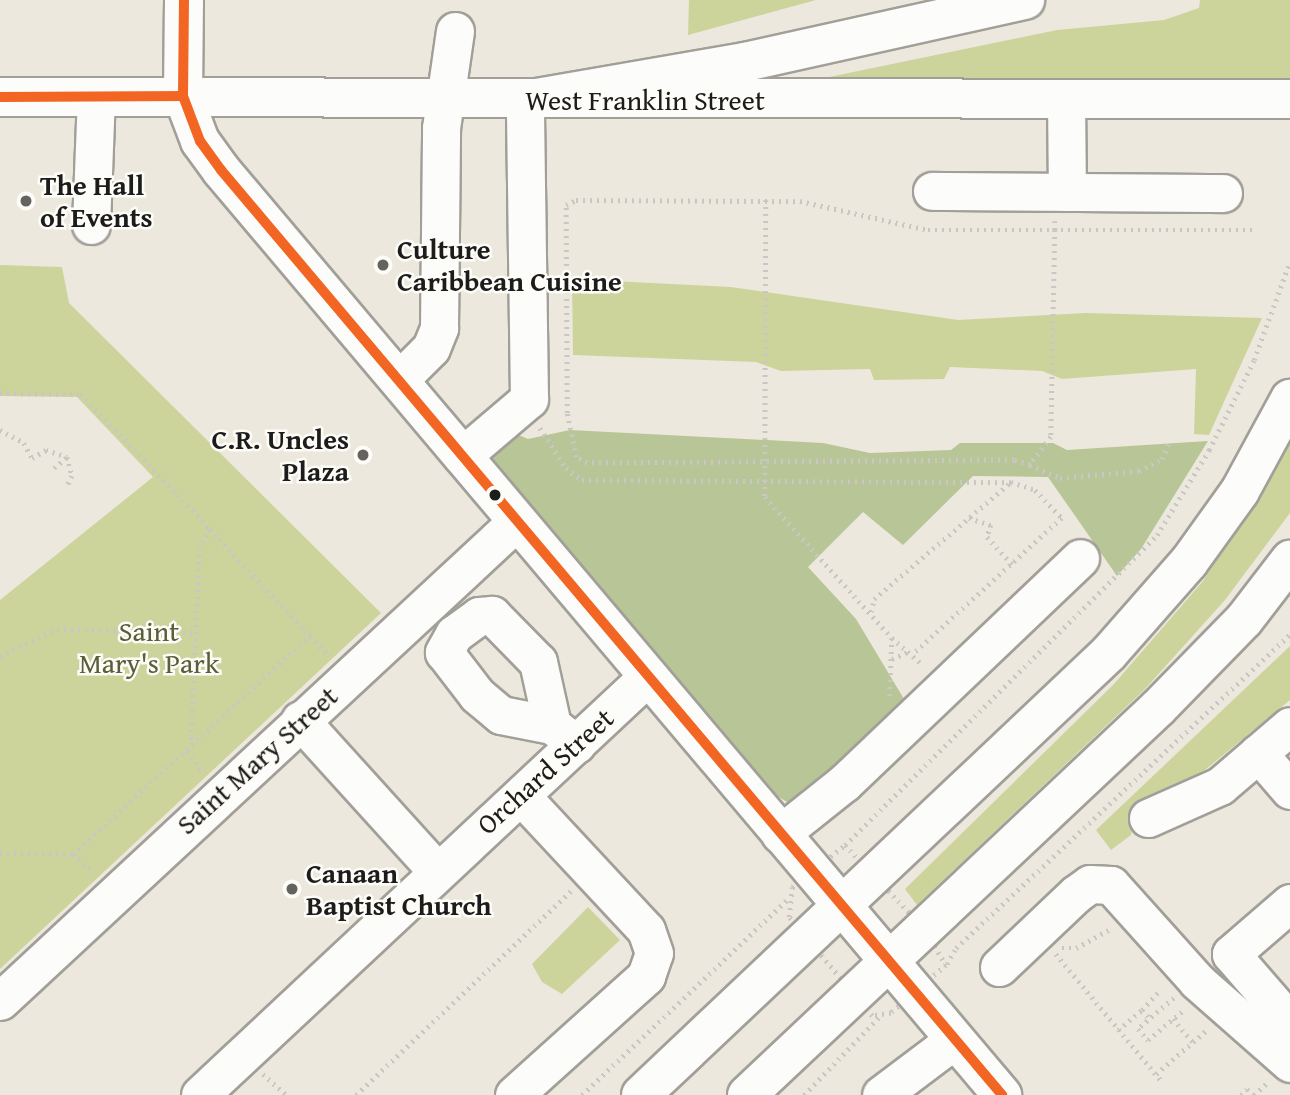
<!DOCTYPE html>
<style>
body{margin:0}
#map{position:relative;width:1290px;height:1095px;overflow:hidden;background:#ede8dd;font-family:"Gentium Book Plus",serif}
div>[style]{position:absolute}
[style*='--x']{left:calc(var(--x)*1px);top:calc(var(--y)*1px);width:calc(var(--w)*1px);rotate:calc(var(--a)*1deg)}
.green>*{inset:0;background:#ccd49c}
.forest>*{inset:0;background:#b8c596}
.path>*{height:4.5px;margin-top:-2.25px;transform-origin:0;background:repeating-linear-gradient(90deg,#c8c7c4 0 2px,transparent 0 7px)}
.roads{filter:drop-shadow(2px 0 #a29f99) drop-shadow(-2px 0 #a29f99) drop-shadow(0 2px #a29f99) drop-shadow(0 -2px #a29f99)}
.minor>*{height:37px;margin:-18.5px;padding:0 18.5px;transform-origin:18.5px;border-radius:18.5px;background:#fcfcfa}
.major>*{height:38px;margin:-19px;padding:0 19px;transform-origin:19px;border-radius:19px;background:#fcfcfa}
.highway>*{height:38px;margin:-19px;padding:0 19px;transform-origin:19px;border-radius:19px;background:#fcfcfa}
.bus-1>*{height:10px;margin:-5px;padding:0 5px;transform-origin:5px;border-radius:5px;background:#f26522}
.dots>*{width:19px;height:19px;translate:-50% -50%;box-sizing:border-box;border:4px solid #fdfcf7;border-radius:50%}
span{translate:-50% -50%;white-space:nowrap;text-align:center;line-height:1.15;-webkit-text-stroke:5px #fdfcf7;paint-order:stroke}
.street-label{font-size:28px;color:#1c1c1c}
.poi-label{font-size:28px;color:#1c1c1c;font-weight:700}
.left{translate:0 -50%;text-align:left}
.right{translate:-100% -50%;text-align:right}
.park-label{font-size:28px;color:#585f3a}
</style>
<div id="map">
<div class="green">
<div style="clip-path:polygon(689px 0,816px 0,688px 35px)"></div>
<div style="clip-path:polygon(1200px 0,1290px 0,1290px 83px,805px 82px,1057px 30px,1164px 20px,1199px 8px)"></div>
<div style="clip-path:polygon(0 265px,62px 267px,69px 303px,381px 613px,0 969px,0 600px,153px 477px,77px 397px,0 396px)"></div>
<div style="clip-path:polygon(572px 279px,731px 287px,958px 320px,1086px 313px,1262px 318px,1209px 435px,1194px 434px,1196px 369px,1062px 379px,1042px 371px,950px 367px,944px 379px,874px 380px,870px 369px,781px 371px,756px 362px,573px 355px)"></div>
<div style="clip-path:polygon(1290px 437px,1290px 513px,1225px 600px,1145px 689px,917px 905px,905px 889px,1114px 684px,1203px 581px)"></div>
<div style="clip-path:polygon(1290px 646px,1290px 700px,1183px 788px,1137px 807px,1131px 835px,1111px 850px,1096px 830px)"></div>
<div style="clip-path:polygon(588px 907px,620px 940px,562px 994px,542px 982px,532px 964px)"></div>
</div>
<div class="forest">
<div style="clip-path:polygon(507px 430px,528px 439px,570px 430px,823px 443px,870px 453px,951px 450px,960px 443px,1053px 443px,1067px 450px,1208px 441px,1141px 549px,1117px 576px,1048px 477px,973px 476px,903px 545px,863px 512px,808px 567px,856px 619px,907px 704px,799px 809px,731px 769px,484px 453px)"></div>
</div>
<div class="path">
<div style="--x:766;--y:200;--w:297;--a:90.2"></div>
<div style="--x:765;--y:497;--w:190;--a:48"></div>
<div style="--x:892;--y:638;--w:58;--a:92"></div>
<div style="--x:1055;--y:221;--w:9;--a:90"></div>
<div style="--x:1055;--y:230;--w:207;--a:91.1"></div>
<div style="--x:1051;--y:437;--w:35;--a:127"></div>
<div style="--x:1030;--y:465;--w:17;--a:-163"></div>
<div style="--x:1014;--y:460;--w:427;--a:179.6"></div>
<div style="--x:587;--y:463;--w:13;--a:-151"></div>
<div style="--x:576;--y:457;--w:45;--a:-101.6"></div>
<div style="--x:567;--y:413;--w:208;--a:-90.3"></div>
<div style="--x:566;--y:205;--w:11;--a:-27"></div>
<div style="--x:576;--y:200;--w:224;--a:0.3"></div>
<div style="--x:800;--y:201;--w:131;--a:12.8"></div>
<div style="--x:928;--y:230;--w:329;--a:0"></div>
<div style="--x:0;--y:393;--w:81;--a:0.7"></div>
<div style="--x:81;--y:394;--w:187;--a:46.3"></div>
<div style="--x:210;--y:529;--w:21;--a:118"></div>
<div style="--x:200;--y:548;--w:195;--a:92.6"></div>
<div style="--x:540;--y:428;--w:48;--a:57"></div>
<div style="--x:566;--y:468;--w:20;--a:37"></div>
<div style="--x:582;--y:480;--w:429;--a:0.3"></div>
<div style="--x:1011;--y:482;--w:25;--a:18"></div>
<div style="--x:1035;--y:490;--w:39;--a:46"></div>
<div style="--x:1062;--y:518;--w:199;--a:137.6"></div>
<div style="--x:0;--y:430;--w:27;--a:28"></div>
<div style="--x:24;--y:443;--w:17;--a:62"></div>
<div style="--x:32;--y:458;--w:16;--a:-30"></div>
<div style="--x:46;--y:450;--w:22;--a:18"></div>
<div style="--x:67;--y:457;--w:20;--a:75"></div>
<div style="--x:72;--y:476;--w:14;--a:115"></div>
<div style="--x:1030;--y:465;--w:33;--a:23"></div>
<div style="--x:1060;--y:478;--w:79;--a:-5.1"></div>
<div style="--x:1139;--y:471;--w:26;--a:-28"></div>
<div style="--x:1162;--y:459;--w:16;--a:-68"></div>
<div style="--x:54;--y:468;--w:17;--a:-40"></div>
<div style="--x:969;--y:518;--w:23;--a:18"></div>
<div style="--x:991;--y:525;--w:13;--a:108"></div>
<div style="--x:987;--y:537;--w:37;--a:47"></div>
<div style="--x:210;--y:529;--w:174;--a:46.9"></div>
<div style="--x:871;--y:612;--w:13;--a:-77"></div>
<div style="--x:874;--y:599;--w:180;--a:-40.5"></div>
<div style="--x:892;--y:638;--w:41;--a:41.1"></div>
<div style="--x:0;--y:656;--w:63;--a:-25.3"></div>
<div style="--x:57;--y:629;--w:140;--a:1.6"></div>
<div style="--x:892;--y:659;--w:17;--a:-24"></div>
<div style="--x:187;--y:751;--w:28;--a:52"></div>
<div style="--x:845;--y:845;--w:440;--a:-44.8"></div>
<div style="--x:1157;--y:535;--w:100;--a:-58.5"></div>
<div style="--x:1209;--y:450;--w:101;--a:-63.4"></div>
<div style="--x:1254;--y:360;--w:105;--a:-70"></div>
<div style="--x:845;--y:845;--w:115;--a:46.4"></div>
<div style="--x:924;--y:928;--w:43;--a:59.3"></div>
<div style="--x:946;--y:965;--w:73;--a:138.9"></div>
<div style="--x:891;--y:1013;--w:19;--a:171"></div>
<div style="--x:872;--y:1016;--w:129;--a:-130"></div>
<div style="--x:789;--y:917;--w:30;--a:-84"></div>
<div style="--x:792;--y:887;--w:68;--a:-38.4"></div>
<div style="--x:0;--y:853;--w:73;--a:0.8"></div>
<div style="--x:73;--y:854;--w:28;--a:42"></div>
<div style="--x:73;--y:854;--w:324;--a:-42.7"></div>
<div style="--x:1062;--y:948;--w:14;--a:0"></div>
<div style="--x:1076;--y:948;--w:38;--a:-29"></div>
<div style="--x:1056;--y:954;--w:168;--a:50.3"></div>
<div style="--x:947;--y:964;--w:18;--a:-61"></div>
<div style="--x:956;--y:948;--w:458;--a:-43.2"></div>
<div style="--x:1174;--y:998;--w:48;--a:139.3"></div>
<div style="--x:1138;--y:1029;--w:15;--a:48"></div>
<div style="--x:1148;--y:1040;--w:48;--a:-40"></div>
<div style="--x:1142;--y:1010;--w:27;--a:-48"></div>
<div style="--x:1173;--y:1019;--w:30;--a:49"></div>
<div style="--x:1118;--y:1030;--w:31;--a:-40"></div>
<div style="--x:1142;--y:1010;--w:12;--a:48"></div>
<div style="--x:263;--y:1074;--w:31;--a:42"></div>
<div style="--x:1156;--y:1074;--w:69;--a:-40.9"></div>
<div style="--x:356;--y:1095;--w:296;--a:-43.5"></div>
<div style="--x:582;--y:1095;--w:284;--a:-43.6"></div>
<div style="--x:804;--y:1095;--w:111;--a:-46.1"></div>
<div style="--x:1241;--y:1095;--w:8;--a:-45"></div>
<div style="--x:1247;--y:1089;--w:8;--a:50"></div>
<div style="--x:1254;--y:1095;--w:21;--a:-43"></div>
</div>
<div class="roads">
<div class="minor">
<div style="--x:1066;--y:99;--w:93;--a:89.4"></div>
<div style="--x:932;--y:191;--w:291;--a:0.4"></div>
<div style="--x:91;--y:225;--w:129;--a:-87.8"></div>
<div style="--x:399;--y:380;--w:45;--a:-45"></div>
<div style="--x:431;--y:348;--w:22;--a:-68"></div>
<div style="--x:439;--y:328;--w:200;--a:-89.4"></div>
<div style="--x:441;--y:128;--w:98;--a:-81.8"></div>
<div style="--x:462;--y:456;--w:88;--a:-40.4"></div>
<div style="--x:529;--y:399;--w:299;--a:-90.8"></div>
<div style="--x:300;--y:720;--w:201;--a:47.8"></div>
<div style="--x:552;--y:725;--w:65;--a:-102.5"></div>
<div style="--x:538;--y:662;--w:66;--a:-134.4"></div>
<div style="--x:492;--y:615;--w:13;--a:176"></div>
<div style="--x:479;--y:616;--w:31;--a:144"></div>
<div style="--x:454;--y:634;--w:21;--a:119"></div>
<div style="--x:444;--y:652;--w:54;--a:52.5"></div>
<div style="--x:477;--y:695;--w:31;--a:40"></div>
<div style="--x:501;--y:715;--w:52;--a:11.1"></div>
<div style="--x:552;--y:725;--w:31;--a:38"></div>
<div style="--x:1258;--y:753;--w:49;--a:49.1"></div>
<div style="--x:1148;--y:818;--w:79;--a:-24"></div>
<div style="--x:1220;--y:786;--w:92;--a:-40.6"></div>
<div style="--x:780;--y:834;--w:82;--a:-38.6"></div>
<div style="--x:844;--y:783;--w:326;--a:-43.6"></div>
<div style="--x:1290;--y:903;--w:78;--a:139.2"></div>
<div style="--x:1231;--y:954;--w:90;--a:49.1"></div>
<div style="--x:999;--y:967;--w:106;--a:-43.5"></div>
<div style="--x:1076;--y:894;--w:17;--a:-36"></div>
<div style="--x:1090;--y:884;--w:21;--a:3"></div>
<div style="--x:1111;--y:885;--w:129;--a:48.1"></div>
<div style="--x:1197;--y:981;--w:124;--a:41.4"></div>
<div style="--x:0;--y:1001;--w:704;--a:-42.87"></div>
<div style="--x:200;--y:1095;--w:612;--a:-43.08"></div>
<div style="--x:514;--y:1095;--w:178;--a:-42"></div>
<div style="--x:646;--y:976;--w:24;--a:-71"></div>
<div style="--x:654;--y:953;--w:24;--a:-109"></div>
<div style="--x:646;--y:930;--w:183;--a:-133"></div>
<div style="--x:881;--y:1095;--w:91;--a:-37"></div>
</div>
<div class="major">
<div style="--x:184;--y:0;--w:96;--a:90.6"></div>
<div style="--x:183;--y:96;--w:48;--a:69.3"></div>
<div style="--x:200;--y:141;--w:36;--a:54"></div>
<div style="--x:221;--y:170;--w:1211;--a:49.82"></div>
<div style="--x:0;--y:97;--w:1290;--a:0.09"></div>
<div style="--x:641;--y:1095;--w:644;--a:-43.36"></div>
<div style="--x:1109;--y:653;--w:121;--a:-48.7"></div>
<div style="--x:1189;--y:562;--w:87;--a:-54.3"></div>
<div style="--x:1240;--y:491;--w:105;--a:-61.5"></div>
<div style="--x:747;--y:1095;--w:565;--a:-43.28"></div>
<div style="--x:1158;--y:708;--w:123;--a:-45.7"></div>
<div style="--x:1244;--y:620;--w:76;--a:-52.5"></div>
</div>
<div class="highway">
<div style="--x:525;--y:100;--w:223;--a:-9.8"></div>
<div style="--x:745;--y:62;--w:287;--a:-12.5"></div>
</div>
</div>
<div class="bus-1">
<div style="--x:184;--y:0;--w:96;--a:90.6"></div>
<div style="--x:183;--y:96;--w:48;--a:69.3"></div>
<div style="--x:200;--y:141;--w:36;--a:54"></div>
<div style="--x:221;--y:170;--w:1211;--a:49.82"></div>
<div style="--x:0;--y:97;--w:183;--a:-0.3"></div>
</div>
<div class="dots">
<div style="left:26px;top:201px;background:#656360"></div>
<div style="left:383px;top:265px;background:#656360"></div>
<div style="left:363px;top:455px;background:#656360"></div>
<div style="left:495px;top:495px;background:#1c1c1c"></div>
<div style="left:292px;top:889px;background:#656360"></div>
</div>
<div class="street-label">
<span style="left:645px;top:100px">West Franklin Street</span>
<span style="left:257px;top:760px;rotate:-42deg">Saint Mary Street</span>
<span style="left:545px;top:771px;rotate:-42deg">Orchard Street</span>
</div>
<div class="poi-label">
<span class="left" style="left:40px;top:201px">The Hall<br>of Events</span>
<span class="left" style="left:397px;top:265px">Culture<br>Caribbean Cuisine</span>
<span class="right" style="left:349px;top:455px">C.R. Uncles<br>Plaza</span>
<span class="left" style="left:306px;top:889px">Canaan<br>Baptist Church</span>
</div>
<div class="park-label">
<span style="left:149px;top:647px">Saint<br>Mary's Park</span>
</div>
</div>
